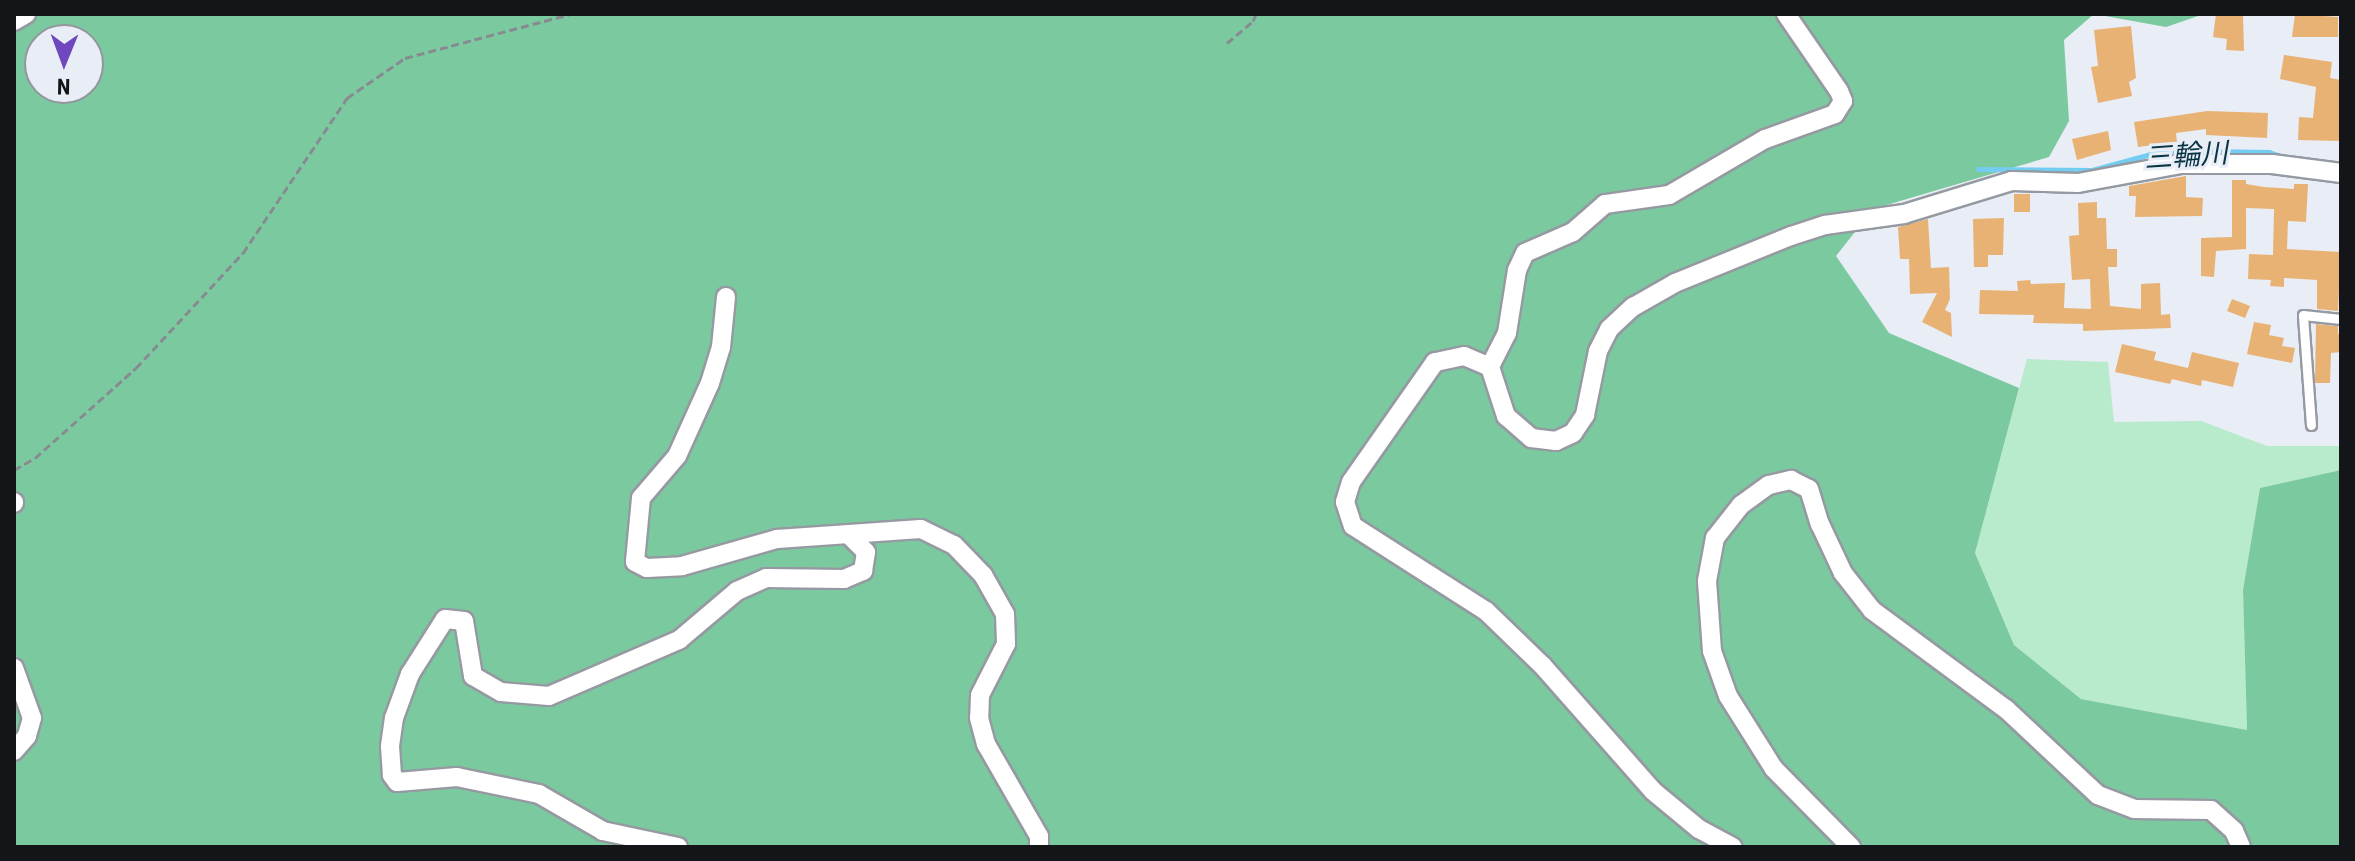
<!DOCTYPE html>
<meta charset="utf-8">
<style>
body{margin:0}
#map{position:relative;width:2355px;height:861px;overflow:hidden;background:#e8edf6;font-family:"Roboto Condensed","Noto Sans JP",sans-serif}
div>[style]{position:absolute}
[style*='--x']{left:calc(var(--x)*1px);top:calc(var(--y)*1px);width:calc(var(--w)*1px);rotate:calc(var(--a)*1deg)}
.green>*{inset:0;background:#b8eacc}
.forest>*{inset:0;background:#7bca9f}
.stream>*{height:5px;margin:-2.5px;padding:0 2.5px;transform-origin:2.5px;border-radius:2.5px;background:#73ccf1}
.building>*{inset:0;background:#e9b275}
.path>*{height:3px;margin-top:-1.5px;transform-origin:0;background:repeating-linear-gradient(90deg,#878b91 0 8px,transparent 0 12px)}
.roads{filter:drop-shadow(2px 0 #959aa2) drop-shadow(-2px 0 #959aa2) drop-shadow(0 2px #959aa2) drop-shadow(0 -2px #959aa2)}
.service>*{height:9px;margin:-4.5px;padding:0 4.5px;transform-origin:4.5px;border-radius:4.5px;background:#fff}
.minor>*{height:18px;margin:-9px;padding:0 9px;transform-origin:9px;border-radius:9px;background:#fff}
span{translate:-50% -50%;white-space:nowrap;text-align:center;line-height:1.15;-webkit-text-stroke:6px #e8edf6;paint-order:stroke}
.water-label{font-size:28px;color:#093443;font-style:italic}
.frame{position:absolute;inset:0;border:16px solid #131518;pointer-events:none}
.north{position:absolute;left:24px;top:24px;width:80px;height:80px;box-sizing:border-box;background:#e8edf6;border:2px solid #93979d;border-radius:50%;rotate:181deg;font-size:22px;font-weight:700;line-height:32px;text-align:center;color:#131518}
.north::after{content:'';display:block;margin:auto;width:28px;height:36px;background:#7147bf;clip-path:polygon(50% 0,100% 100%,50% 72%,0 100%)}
</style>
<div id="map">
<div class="green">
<div style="clip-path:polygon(2027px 359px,2108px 362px,2114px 422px,2201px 421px,2267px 446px,2341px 446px,2341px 470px,2260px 488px,2243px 590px,2247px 730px,2081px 699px,2014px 645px,1975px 553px)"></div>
</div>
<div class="forest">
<div style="clip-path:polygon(evenodd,14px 14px,2094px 14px,2064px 40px,2069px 121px,2049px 157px,1873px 209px,1836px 256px,1889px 333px,2019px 388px,1975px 553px,2014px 645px,2081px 699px,2247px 730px,2243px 590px,2260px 488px,2341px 470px,2341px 847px,14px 847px,14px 14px,40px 40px,88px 40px,88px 88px,40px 88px,40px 40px)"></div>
<div style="clip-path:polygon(2094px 14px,2204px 14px,2166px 27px)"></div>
</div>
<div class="stream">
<div style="--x:1978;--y:169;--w:114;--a:0.5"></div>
<div style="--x:2092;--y:170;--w:61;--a:-15.2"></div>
<div style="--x:2151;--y:154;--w:56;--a:-3.1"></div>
<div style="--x:2207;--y:151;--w:62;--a:0.9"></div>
<div style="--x:2269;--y:152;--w:18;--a:19"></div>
</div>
<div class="building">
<div style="clip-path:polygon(2216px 14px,2243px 15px,2244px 51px,2226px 50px,2227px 39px,2213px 37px)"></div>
<div style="clip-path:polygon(2295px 14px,2338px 17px,2338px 37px,2292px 37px)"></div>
<div style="clip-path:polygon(2131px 26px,2136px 78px,2129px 82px,2132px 96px,2098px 103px,2091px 67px,2098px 66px,2094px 30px)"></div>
<div style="clip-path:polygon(2284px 55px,2332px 62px,2330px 78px,2341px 80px,2341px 141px,2298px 140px,2299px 117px,2313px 118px,2316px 87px,2280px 79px)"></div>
<div style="clip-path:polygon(2207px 111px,2268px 113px,2267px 138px,2206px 135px,2206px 129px,2176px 133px,2177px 142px,2138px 147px,2134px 122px)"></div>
<div style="clip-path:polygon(2108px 131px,2111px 150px,2077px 160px,2072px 139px)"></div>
<div style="clip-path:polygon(2186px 176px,2186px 197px,2203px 198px,2202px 216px,2135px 217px,2136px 196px,2129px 196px,2129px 186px)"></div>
<div style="clip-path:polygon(2232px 180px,2246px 180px,2246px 184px,2264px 187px,2294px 189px,2294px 184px,2308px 184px,2306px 222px,2288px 221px,2287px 249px,2341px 252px,2338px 311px,2317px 309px,2317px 280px,2284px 278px,2284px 287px,2270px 286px,2271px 280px,2248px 279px,2249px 254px,2273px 255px,2274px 209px,2246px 208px,2246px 249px,2216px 251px,2214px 277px,2201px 276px,2201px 238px,2232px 237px)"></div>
<div style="clip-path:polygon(2014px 194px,2030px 194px,2030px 212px,2014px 212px)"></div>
<div style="clip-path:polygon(2097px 202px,2097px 218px,2106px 218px,2107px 249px,2117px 249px,2117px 267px,2108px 267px,2110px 306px,2141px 309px,2141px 284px,2160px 283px,2161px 315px,2170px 314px,2171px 328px,2083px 331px,2083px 324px,2033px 323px,2034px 315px,1979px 314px,1980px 290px,2018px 291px,2017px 281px,2030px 280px,2031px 284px,2065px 283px,2064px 308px,2091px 309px,2090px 279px,2072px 280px,2069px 236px,2079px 235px,2078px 203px)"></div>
<div style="clip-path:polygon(2004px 218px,2003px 255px,1988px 255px,1988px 267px,1974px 267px,1973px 219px)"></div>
<div style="clip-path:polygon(1928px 219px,1931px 268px,1949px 267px,1950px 299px,1945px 310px,1951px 313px,1952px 337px,1922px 322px,1937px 293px,1910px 294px,1909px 259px,1900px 259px,1898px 227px)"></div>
<div style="clip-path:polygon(2232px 299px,2250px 306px,2245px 318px,2227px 311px)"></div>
<div style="clip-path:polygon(2254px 322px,2271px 325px,2269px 335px,2284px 338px,2282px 346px,2295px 348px,2292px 363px,2247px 354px)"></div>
<div style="clip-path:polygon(2316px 324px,2338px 326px,2338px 334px,2341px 334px,2341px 352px,2331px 353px,2330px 383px,2315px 383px)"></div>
<div style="clip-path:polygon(2122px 344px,2156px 352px,2154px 360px,2188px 368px,2192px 352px,2239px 363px,2233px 387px,2202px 380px,2201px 386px,2172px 379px,2170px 384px,2115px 372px)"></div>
</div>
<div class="path">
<div style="--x:1227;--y:43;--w:34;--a:-40"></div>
<div style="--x:1253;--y:21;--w:8;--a:-67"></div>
<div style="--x:14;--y:470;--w:24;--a:-30"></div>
<div style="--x:35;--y:458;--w:135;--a:-41.7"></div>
<div style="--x:136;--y:368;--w:157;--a:-47.1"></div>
<div style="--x:243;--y:253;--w:187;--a:-56.1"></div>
<div style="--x:347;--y:98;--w:70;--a:-34.6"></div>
<div style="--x:405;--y:58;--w:171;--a:-14.9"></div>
</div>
<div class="roads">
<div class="service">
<div style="--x:2311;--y:425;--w:110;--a:-94.2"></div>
<div style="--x:2303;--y:315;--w:38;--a:6"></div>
</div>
<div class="minor">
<div style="--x:1786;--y:14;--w:93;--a:55.5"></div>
<div style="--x:1839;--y:91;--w:11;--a:68"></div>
<div style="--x:1843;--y:101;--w:15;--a:122"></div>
<div style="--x:1835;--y:114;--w:74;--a:160.3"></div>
<div style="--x:1765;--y:139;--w:111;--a:149.7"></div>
<div style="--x:1669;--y:195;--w:65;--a:172"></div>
<div style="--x:1605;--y:204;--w:43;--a:138.8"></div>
<div style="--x:1573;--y:232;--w:52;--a:156.4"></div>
<div style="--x:1525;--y:253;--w:19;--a:115"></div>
<div style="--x:1517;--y:270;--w:64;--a:99"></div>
<div style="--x:1507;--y:333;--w:38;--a:117"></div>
<div style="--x:1490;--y:367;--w:52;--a:71.9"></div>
<div style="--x:1506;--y:416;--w:33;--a:41"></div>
<div style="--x:1531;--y:438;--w:25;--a:7"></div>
<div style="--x:1556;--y:441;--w:19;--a:-25"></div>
<div style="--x:1573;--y:433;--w:22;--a:-56"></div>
<div style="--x:1585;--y:415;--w:65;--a:-78.5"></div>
<div style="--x:1598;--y:351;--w:25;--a:-63"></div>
<div style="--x:1609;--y:329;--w:33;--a:-43"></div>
<div style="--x:1633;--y:307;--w:48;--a:-29.7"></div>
<div style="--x:1675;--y:283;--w:125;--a:-22.1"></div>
<div style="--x:1791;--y:236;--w:36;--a:-18"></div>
<div style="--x:1825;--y:225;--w:80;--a:-7.9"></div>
<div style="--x:1904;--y:214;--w:113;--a:-17"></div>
<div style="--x:2012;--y:181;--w:66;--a:1.7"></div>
<div style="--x:2078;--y:183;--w:105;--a:-10.5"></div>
<div style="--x:2181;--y:164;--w:91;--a:0"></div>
<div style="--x:2272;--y:164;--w:70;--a:7.4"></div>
<div style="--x:14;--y:21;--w:14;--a:-30"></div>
<div style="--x:726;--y:297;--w:50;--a:95.7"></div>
<div style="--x:721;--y:347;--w:38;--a:107"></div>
<div style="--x:710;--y:383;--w:80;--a:114.3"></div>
<div style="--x:677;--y:456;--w:55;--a:130.6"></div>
<div style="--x:641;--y:498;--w:64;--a:95.4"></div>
<div style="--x:635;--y:562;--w:13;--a:27"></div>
<div style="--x:647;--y:568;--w:35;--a:-3"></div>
<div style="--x:682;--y:566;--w:99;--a:-15.9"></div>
<div style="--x:777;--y:539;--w:144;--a:-4"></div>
<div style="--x:921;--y:529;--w:37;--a:26"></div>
<div style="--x:954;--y:545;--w:42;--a:46"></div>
<div style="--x:983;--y:575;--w:45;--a:60.6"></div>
<div style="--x:1005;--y:614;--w:30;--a:88"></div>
<div style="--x:1006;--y:644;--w:57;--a:117"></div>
<div style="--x:980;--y:695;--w:23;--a:92"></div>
<div style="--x:979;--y:718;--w:27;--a:75"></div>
<div style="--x:986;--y:744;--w:106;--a:60.1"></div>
<div style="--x:1039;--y:836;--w:11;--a:90"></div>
<div style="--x:1490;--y:367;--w:28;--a:-157"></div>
<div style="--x:1464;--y:356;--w:30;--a:168"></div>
<div style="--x:1435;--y:362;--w:146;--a:125"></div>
<div style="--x:1351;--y:482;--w:21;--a:107"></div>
<div style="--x:1345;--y:502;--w:25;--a:72"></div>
<div style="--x:1353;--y:526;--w:158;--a:32.6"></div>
<div style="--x:1486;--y:611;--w:78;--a:44"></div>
<div style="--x:1542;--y:665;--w:168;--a:48.6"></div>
<div style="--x:1653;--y:791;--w:60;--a:39.6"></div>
<div style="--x:1699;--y:829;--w:38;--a:28"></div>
<div style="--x:14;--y:502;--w:1;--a:90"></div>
<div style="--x:14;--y:668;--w:53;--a:70.2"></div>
<div style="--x:32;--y:718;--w:19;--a:106"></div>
<div style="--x:27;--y:736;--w:20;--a:131"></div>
<div style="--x:678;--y:847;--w:77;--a:-168"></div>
<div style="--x:603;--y:831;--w:74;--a:-150"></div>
<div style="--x:539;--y:794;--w:84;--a:-168.3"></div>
<div style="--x:457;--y:777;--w:60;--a:175.2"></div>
<div style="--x:397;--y:782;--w:9;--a:-126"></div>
<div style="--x:392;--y:775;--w:29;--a:-94"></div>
<div style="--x:390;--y:746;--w:28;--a:-82"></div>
<div style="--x:394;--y:718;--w:47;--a:-70"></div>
<div style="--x:410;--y:674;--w:65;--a:-57.5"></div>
<div style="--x:445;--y:619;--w:19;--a:6"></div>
<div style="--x:464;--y:621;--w:56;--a:80.7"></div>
<div style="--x:473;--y:676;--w:32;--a:30"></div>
<div style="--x:501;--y:692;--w:48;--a:4.8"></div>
<div style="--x:549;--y:696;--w:142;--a:-23.3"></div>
<div style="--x:679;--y:640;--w:76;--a:-40.2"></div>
<div style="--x:737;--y:591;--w:32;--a:-24"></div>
<div style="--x:766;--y:578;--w:78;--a:0.7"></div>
<div style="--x:844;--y:579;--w:21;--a:-23"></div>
<div style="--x:863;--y:571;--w:19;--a:-81"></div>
<div style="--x:866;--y:552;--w:25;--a:-135"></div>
<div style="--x:1851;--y:847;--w:110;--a:-134.6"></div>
<div style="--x:1774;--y:769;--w:86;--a:-122.2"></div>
<div style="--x:1728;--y:696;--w:48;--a:-109.6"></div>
<div style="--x:1712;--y:651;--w:70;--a:-94.1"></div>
<div style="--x:1707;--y:581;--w:44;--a:-79.5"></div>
<div style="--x:1715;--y:538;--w:42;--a:-51.8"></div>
<div style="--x:1741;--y:505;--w:34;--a:-36"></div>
<div style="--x:1769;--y:485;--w:23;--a:-13"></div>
<div style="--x:1791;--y:480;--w:20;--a:27"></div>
<div style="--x:1809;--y:489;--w:37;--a:73"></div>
<div style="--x:1820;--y:524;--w:54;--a:64.9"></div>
<div style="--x:1843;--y:573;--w:47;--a:51.9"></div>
<div style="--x:1872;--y:610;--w:167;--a:36.5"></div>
<div style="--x:2006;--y:709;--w:126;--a:43.1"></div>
<div style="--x:2098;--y:795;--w:39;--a:21"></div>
<div style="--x:2134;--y:809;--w:77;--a:0.7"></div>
<div style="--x:2211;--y:810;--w:31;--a:42"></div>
<div style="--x:2234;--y:831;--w:17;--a:66"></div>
</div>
</div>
<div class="water-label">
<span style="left:2186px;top:156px;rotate:-4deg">三輪川</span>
</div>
<div class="frame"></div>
<div class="north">N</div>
</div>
